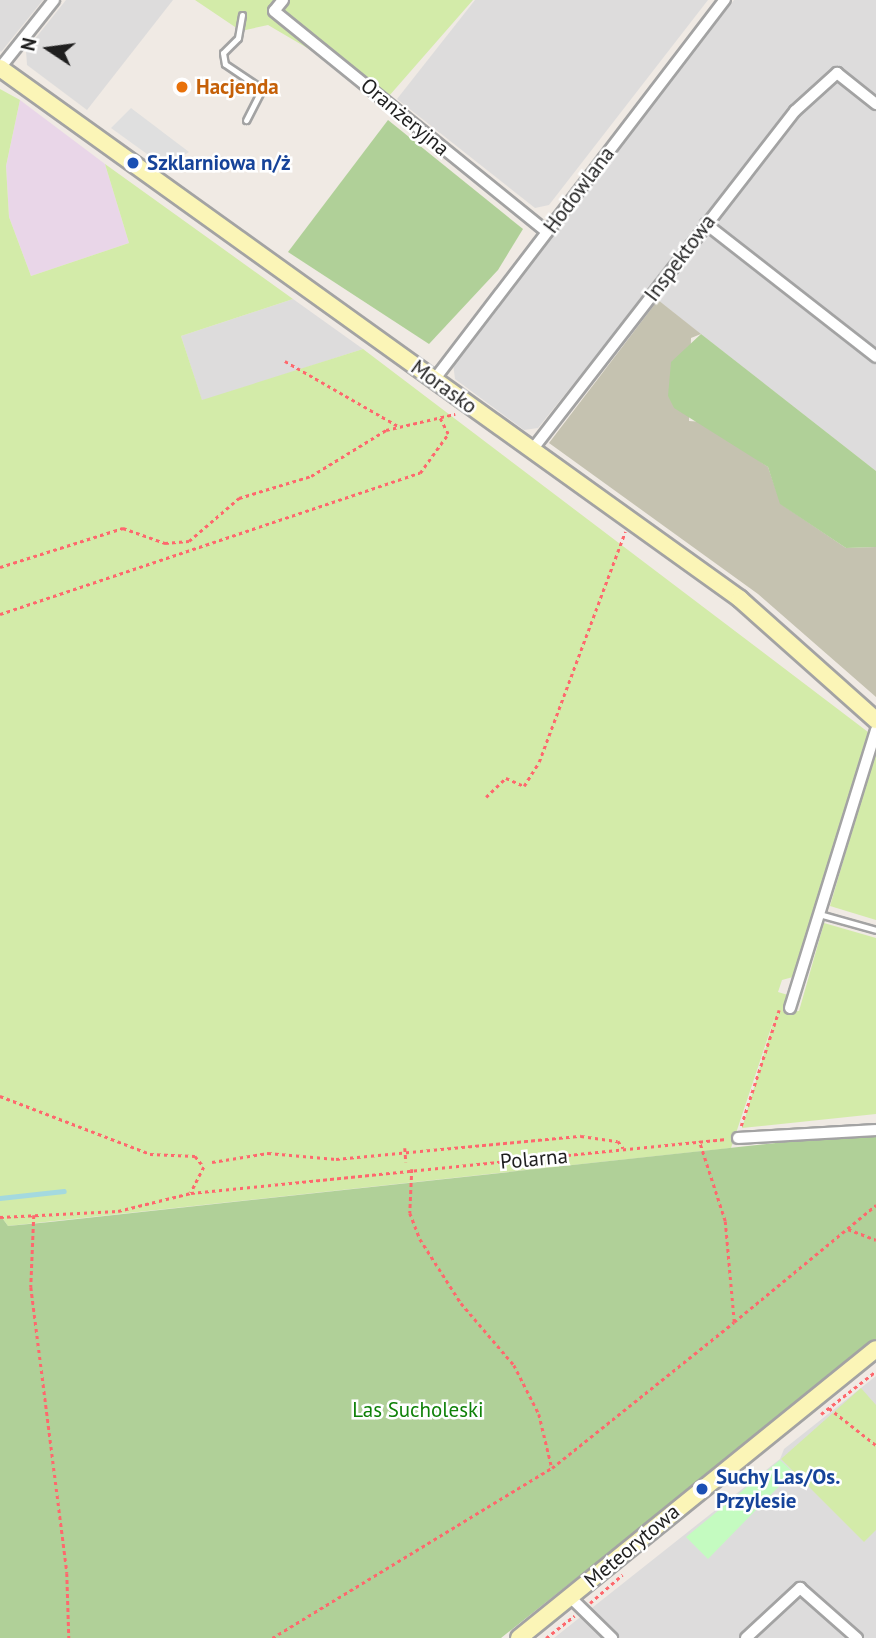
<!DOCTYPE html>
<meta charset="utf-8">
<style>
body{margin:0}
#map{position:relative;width:876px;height:1638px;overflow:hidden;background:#f0eae4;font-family:"PT Sans",sans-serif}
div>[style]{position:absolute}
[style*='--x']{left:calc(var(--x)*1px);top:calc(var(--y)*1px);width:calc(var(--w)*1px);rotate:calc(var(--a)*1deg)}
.residential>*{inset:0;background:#dddcdc}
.industrial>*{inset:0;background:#e9d6e8}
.construction>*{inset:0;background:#c5c2b0}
.grass>*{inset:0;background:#d3eba9}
.forest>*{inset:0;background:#b0d098}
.park>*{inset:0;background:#c4fbc0}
.parking>*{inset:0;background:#dfdfdf}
.stream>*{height:4.5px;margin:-2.25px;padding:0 2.25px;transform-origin:2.25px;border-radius:2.25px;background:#a4d9df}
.path>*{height:2.5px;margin-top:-1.25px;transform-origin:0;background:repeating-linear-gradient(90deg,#fe686d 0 3.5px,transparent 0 7px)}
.roads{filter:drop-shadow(2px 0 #a3a3a3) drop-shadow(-2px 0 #a3a3a3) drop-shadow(0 2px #a3a3a3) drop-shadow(0 -2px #a3a3a3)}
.lane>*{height:5px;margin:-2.5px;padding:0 2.5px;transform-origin:2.5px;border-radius:2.5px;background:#fff}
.street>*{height:10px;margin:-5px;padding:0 5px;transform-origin:5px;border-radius:5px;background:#fff}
.secondary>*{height:16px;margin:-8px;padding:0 8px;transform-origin:8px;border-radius:8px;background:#fbf5b7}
.dots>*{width:19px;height:19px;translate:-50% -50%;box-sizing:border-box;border:4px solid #fff;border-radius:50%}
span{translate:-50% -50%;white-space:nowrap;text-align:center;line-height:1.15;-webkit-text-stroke:5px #fff;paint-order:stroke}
.food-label{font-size:21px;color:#c56008;font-weight:700}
.left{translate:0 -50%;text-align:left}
.street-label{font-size:21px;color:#1f1f1f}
.transit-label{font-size:21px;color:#164399;font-weight:700}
.park-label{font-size:21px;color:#0f8108}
.north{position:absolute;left:14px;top:14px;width:70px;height:70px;-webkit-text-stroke:5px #fff;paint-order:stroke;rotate:283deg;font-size:19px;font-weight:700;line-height:28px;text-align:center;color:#1f1f1f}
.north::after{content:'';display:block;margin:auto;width:24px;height:32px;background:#1f1f1f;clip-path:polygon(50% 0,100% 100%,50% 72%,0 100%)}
</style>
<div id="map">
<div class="residential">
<div style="clip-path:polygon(0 0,43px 0,1px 52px,0 51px)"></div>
<div style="clip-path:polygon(66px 0,173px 0,87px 110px,27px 65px,26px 50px)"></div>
<div style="clip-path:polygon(475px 0,708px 0,549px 205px,535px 208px,397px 99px)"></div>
<div style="clip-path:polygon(734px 0,876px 0,876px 471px,647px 292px,538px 428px,524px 430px,455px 379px,453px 363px)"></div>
<div style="clip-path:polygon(293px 299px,363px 349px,202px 401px,181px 336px)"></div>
<div style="clip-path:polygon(876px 1376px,876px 1638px,554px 1638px,780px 1459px,784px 1449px)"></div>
</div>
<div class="industrial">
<div style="clip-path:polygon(20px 100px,105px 164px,129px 243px,31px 276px,9px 217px,6px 166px)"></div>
</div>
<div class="construction">
<div style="clip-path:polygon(658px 300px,701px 334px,691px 338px,689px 421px,704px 422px,768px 467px,781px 504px,846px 548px,876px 547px,876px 697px,758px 594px,549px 443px)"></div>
</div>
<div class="grass">
<div style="clip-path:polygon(195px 0,473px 0,389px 96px,268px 25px,241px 31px)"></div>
<div style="clip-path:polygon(0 89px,20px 100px,6px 166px,9px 217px,31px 276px,129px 243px,105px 164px,293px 299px,181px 336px,202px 400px,363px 349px,868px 732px,793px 977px,782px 980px,778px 992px,788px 995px,783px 1012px,799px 1011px,824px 923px,876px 938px,876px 1114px,742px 1128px,776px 1013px,731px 1148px,8px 1226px,0 1215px)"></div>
<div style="clip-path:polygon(876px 749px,876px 920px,830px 906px)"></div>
<div style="clip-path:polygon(861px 1388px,876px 1405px,876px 1530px,864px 1542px,781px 1459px)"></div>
</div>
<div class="forest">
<div style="clip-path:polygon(388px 120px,523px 229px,498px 270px,429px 344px,288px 252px)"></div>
<div style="clip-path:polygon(701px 334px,876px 471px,876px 547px,846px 548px,780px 504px,768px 467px,674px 408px,668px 396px,671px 362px)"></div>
<div style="clip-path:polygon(876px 1132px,876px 1340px,501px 1638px,0 1638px,0 1215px,8px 1226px,50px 1222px)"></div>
</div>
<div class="park">
<div style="clip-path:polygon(780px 1460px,793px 1472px,708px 1559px,686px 1537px)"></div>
</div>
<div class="parking">
<div style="clip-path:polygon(131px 108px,189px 152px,165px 167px,111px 128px)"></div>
</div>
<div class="stream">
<div style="--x:0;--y:1198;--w:64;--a:-6.2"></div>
</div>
<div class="path">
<div style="--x:285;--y:361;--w:130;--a:29.9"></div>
<div style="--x:0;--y:567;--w:129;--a:-17.6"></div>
<div style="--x:123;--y:528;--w:45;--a:19.7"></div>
<div style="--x:165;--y:543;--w:24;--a:-5"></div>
<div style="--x:189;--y:541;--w:66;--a:-40.7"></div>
<div style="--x:239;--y:498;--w:75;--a:-17"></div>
<div style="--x:311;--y:476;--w:88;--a:-31.5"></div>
<div style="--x:386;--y:430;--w:71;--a:-13.1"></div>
<div style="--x:0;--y:614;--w:443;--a:-18.6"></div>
<div style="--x:420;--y:473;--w:48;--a:-54.3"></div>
<div style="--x:448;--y:434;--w:18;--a:-117"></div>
<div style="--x:486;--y:797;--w:28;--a:-44"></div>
<div style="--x:506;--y:778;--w:20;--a:24"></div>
<div style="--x:524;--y:786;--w:28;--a:-58"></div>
<div style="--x:539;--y:762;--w:246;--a:-69.5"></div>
<div style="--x:0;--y:1096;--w:161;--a:21.1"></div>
<div style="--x:150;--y:1154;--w:45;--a:2.5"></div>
<div style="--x:195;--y:1156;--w:14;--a:51"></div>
<div style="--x:204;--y:1167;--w:29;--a:117"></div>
<div style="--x:741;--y:1126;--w:122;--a:-71.9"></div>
<div style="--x:405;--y:1148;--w:14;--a:86"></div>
<div style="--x:212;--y:1162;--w:57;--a:-9.1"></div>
<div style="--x:268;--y:1153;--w:68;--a:5"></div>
<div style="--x:336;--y:1159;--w:246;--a:-5.4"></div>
<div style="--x:581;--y:1136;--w:37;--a:8"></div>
<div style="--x:618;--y:1141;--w:9;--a:54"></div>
<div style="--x:412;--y:1169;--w:44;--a:92.6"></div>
<div style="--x:410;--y:1213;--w:28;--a:69"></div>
<div style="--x:420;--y:1239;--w:76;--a:57.4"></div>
<div style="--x:461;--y:1303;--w:82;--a:49.5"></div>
<div style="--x:514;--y:1365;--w:55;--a:63"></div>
<div style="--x:539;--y:1414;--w:56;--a:76.5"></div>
<div style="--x:34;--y:1215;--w:72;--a:92.4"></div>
<div style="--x:31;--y:1287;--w:288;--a:82.8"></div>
<div style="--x:67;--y:1573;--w:65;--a:88.2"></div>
<div style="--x:0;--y:1217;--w:118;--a:-2.9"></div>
<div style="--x:118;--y:1211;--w:75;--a:-13.9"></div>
<div style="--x:191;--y:1193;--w:538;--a:-5.76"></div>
<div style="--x:848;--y:1229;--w:30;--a:21"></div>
<div style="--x:734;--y:1322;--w:184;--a:-39.5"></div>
<div style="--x:829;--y:1408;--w:60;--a:38.2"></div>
<div style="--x:821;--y:1414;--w:70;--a:-38"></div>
<div style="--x:590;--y:1603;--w:43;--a:-41.2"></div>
<div style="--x:272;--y:1638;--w:328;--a:-31.3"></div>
<div style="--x:552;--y:1468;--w:233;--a:-38.7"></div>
<div style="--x:734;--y:1322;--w:101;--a:-95.1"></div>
<div style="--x:725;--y:1221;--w:84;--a:-108"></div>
<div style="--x:546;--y:1638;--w:36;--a:-38"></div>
</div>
<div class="roads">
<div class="lane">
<div style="--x:242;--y:15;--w:23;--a:100"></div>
<div style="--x:238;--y:38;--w:21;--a:135"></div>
<div style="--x:223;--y:53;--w:11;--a:80"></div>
<div style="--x:225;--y:64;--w:45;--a:34"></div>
<div style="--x:262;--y:89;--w:35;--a:117"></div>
<div style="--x:819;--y:914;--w:59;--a:15.7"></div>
</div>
<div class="street">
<div style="--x:283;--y:0;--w:14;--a:129"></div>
<div style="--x:274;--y:11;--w:351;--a:39"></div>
<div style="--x:0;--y:68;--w:87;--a:-51.5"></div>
<div style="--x:706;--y:224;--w:216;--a:38"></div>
<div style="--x:434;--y:380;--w:479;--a:-52.6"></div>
<div style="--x:532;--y:450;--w:429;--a:-52.2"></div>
<div style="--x:795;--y:111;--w:57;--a:-42.1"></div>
<div style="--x:837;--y:73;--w:50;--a:38.5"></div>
<div style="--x:790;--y:1008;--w:291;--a:-72.8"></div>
<div style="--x:738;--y:1138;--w:138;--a:-3.3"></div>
<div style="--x:570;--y:1597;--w:59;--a:44.3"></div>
<div style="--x:746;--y:1638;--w:74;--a:-42.8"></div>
<div style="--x:800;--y:1588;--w:76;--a:41.3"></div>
</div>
<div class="secondary">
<div style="--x:0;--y:68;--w:911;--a:35.66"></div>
<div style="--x:740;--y:599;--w:182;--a:41.7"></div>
<div style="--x:519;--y:1638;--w:459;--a:-39"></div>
</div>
</div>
<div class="dots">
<div style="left:182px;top:87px;background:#e8710a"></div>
<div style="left:133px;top:163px;background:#1a4fb4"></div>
<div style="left:702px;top:1489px;background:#1a4fb4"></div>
</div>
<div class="food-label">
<span class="left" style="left:196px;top:87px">Hacjenda</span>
</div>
<div class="street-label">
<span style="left:405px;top:117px;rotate:40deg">Oranżeryjna</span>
<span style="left:579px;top:190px;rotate:-53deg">Hodowlana</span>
<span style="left:680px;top:258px;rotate:-53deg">Inspektowa</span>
<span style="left:444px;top:387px;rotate:36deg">Morasko</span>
<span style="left:534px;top:1159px;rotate:-5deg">Polarna</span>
<span style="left:632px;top:1546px;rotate:-40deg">Meteorytowa</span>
</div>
<div class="transit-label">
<span class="left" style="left:147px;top:163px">Szklarniowa n/ż</span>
<span class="left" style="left:716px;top:1489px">Suchy Las/Os.<br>Przylesie</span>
</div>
<div class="park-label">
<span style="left:418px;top:1410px">Las Sucholeski</span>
</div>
<div class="north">N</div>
</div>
